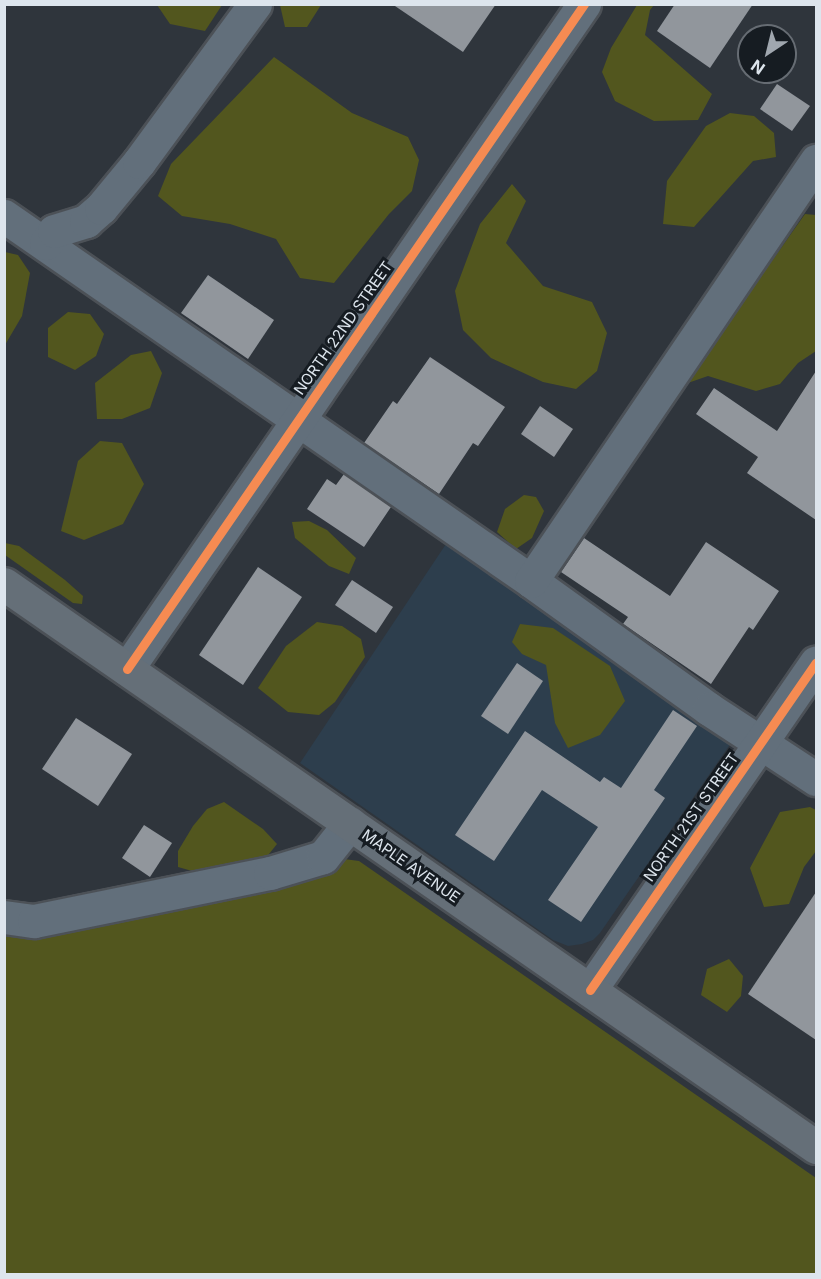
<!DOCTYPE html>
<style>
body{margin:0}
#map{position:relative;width:821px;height:1279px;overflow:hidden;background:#2f353c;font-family:Inter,sans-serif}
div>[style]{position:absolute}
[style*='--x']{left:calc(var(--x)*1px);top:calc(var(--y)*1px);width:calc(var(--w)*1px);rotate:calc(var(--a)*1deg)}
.built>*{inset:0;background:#2d3e4d}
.green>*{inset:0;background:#52561e}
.building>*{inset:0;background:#91969c}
.roads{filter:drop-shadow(2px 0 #4c5157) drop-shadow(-2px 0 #4c5157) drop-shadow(0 2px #4c5157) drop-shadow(0 -2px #4c5157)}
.minor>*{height:33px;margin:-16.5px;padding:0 16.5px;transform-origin:16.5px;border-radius:16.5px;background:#626f7b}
.major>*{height:33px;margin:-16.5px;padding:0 16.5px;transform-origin:16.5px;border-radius:16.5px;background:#656f78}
.cycleway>*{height:9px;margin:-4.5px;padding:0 4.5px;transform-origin:4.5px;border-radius:4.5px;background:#f68b52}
span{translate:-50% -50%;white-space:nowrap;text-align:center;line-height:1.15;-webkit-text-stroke:6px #161c22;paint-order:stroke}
.street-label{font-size:15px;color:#dde5ed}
.frame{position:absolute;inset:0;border:6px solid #dde5ed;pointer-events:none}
.north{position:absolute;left:737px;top:24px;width:60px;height:60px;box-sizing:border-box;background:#161c22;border:2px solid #666c73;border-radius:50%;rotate:215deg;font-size:16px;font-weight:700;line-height:24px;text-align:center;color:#dde5ed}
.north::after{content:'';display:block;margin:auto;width:21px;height:27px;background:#a0a7af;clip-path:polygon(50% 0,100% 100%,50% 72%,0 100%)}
</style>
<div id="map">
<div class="built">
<div style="clip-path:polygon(452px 535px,730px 734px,731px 743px,600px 933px,593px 940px,582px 944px,568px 946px,553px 940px,300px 763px)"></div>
</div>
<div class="green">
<div style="clip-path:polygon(157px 5px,222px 5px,205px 31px,170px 24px)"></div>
<div style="clip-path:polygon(280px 5px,280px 4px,321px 5px,307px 27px,285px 27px)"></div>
<div style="clip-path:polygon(637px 5px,654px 5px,650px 10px,645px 35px,712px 94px,698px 120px,654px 121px,615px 101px,602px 72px,611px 48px)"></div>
<div style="clip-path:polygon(274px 57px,352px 113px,408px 137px,419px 160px,412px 191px,389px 214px,334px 283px,300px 278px,276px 239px,230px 224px,182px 216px,158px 196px,171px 164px)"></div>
<div style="clip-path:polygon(730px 113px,754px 116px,774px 133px,776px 157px,753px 161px,694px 227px,663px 224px,667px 181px,706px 126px)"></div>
<div style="clip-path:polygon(512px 184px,526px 201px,506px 243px,543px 286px,592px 302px,607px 333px,597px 371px,576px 389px,543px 382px,491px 358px,463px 330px,455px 291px,480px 224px)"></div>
<div style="clip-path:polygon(805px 214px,816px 215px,816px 351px,798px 363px,780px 384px,756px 391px,708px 376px,685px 384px)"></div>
<div style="clip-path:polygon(5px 252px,18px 255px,30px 273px,22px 316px,5px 345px)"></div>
<div style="clip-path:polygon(68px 312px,90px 314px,104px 334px,96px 356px,75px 370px,48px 357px,48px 328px)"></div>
<div style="clip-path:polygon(151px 351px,162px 373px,150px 408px,122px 419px,97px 419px,95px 383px,131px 355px)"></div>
<div style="clip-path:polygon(100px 441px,122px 443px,144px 484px,123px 524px,84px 540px,61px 531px,78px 461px)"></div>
<div style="clip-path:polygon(524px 495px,536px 497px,544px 511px,532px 538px,516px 549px,497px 532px,505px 509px)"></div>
<div style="clip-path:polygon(309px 521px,327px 530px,356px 558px,349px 574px,329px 566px,295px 538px,292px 522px)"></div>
<div style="clip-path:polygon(5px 543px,19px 546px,65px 580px,83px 596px,82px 604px,73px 603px,5px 555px)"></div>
<div style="clip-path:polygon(317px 622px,342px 626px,361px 639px,365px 657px,335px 702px,319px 715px,288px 712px,258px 688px,286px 646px)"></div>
<div style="clip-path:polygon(520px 624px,553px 628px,610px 666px,625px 701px,600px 735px,568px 748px,555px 723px,546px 665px,522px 654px,512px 642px)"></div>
<div style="clip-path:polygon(224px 802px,263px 829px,277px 844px,261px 864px,199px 873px,178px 867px,178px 851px,193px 826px,207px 809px)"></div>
<div style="clip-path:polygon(810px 807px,816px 810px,816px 851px,804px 867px,789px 904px,764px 907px,750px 868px,780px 812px)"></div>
<div style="clip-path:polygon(344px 859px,359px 861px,816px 1178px,816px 1274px,5px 1274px,5px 924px,316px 867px)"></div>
<div style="clip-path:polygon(729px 959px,743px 976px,741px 996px,727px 1012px,701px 995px,707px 969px)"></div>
</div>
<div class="building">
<div style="clip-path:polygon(392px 4px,496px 4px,463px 52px)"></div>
<div style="clip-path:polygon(675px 4px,753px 4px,710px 68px,657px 31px)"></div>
<div style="clip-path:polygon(777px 84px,810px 106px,792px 131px,760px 109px)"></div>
<div style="clip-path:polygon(208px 275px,274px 320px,248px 359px,181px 313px)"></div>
<div style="clip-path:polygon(430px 357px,505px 407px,478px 446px,473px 443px,439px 494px,364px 443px,393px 401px,397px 404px)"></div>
<div style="clip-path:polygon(816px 371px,816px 520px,747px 473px,758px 457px,696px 414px,714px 388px,777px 431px)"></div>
<div style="clip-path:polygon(540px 406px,573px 429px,554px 457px,521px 434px)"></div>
<div style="clip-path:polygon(344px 474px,391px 507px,364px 547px,307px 509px,327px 479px,336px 485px)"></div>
<div style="clip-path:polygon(584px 538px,670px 596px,706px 542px,779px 591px,753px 630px,749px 627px,711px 684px,623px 624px,628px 617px,561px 572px)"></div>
<div style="clip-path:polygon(258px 567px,302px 597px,243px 685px,199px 655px)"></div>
<div style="clip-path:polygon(352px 580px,393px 607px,376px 633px,335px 605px)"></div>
<div style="clip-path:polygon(517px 663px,543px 681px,508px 734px,481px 716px)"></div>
<div style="clip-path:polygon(673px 710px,697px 726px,654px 790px,665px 798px,581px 922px,548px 900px,598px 827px,542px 790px,494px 861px,455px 835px,525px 731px,600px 782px,604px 777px,621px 788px)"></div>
<div style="clip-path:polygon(76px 718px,132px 754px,98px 806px,42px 769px)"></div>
<div style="clip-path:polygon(144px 825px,172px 843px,150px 877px,122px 858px)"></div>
<div style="clip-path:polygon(816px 892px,816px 1040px,748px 994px)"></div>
</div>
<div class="roads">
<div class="minor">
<div style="--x:4;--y:216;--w:641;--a:34.71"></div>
<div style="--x:531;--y:581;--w:219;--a:35.7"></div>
<div style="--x:709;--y:709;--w:128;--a:33.2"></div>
<div style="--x:46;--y:243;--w:14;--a:-56"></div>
<div style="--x:54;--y:231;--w:34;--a:-17"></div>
<div style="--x:86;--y:221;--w:20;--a:-41"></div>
<div style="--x:101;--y:208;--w:60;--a:-50.4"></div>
<div style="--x:139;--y:162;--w:196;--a:-53.7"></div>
<div style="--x:531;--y:581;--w:508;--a:-55.84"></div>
<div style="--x:127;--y:669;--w:807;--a:-55.5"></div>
<div style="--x:4;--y:917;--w:30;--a:8"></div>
<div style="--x:34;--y:921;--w:241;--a:-11.5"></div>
<div style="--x:270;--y:873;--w:55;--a:-16.8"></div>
<div style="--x:323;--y:857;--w:43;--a:-51.5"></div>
<div style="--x:590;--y:990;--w:398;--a:-55.4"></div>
</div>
<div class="major">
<div style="--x:4;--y:584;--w:988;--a:34.74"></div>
</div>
</div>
<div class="cycleway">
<div style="--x:127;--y:669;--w:807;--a:-55.5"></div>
<div style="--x:590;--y:990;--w:398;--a:-55.4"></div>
</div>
<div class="street-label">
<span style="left:343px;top:328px;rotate:-55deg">NORTH 22ND STREET</span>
<span style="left:691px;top:817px;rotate:-55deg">NORTH 21ST STREET</span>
<span style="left:411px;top:866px;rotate:35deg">MAPLE AVENUE</span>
</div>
<div class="frame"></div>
<div class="north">N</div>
</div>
